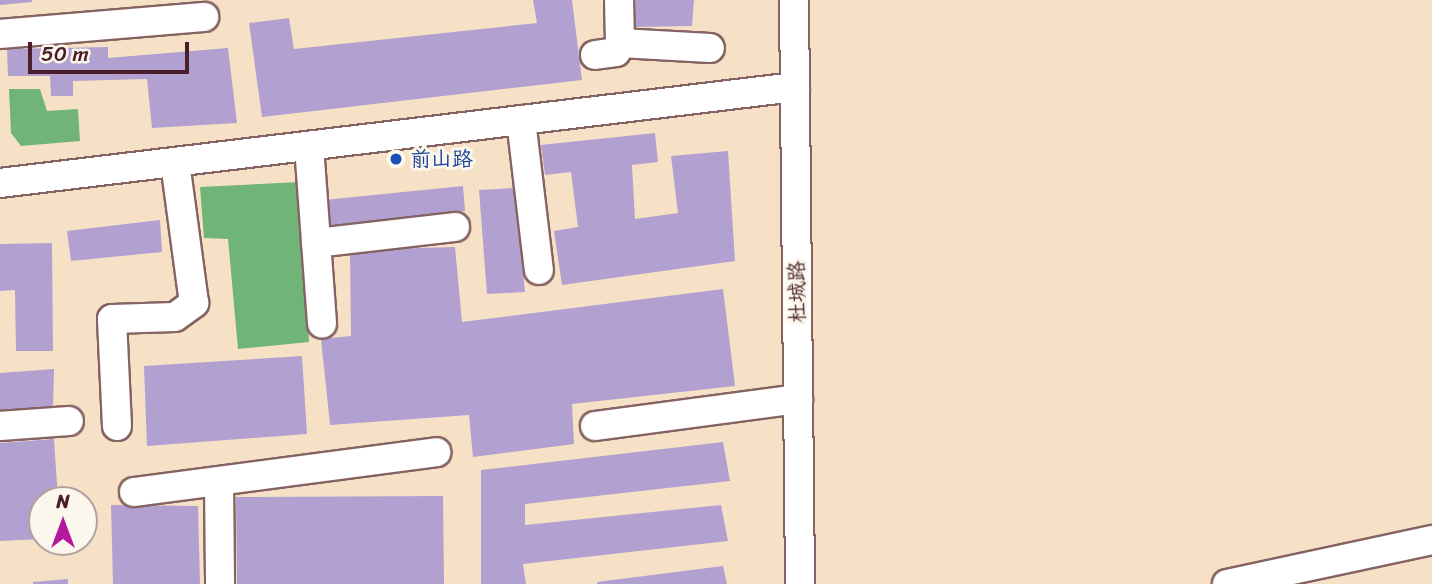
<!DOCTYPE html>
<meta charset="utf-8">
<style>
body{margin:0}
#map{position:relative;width:1432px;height:584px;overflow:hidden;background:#f6e1c7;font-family:Sriracha,"LXGW WenKai TC",sans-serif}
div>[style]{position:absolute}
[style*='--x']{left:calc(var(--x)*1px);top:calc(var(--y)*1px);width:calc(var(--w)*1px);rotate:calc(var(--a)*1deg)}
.forest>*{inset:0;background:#70b478}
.building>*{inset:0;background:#b1a0d0}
.roads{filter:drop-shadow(2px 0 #866362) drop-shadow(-2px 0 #866362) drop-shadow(0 2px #866362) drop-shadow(0 -2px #866362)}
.minor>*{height:28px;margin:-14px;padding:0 14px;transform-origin:14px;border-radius:14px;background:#fff}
.dots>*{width:19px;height:19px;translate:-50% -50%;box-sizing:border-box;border:4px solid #fbf7ec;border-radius:50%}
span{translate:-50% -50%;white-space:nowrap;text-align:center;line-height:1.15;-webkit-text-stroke:6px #fbf7ec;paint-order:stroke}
.transit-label{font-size:21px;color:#164399}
.left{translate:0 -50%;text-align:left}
.street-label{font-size:21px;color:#4a1f2b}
.north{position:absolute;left:28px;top:486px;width:70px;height:70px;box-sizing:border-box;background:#fbf7ec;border:2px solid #b4a19f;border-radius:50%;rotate:0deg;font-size:19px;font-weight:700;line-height:28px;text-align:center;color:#4a1f2b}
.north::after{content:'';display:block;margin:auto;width:24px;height:32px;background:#b5179e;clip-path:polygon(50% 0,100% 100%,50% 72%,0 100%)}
.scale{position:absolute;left:28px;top:42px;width:161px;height:32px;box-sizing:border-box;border:4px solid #4a1f2b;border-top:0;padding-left:9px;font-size:21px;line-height:24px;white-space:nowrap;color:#4a1f2b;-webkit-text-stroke:5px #fbf7ec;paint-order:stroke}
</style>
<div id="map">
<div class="forest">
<div style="clip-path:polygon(9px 89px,40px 89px,47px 111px,78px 109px,80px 141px,21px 146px,11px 133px)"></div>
<div style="clip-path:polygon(300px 182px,309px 342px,238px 349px,228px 239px,204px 238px,200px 187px)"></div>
</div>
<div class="building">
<div style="clip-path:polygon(0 0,32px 0,32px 2px,0 5px)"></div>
<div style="clip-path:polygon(533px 0,572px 0,582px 80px,262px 117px,249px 23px,289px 18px,294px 49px,537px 23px)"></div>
<div style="clip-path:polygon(635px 0,694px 0,692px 26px,636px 27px)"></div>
<div style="clip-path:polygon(108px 47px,108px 58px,228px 48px,237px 123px,152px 128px,147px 79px,73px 81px,73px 96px,51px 96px,50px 76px,8px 76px,7px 49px)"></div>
<div style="clip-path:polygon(655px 133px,658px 162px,632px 165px,635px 219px,678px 213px,671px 156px,728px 151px,735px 261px,562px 285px,554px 231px,578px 227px,571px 172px,545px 175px,541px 145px)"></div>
<div style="clip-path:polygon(463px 186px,465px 211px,328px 227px,324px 200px)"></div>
<div style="clip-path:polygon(514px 188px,525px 292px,487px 294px,479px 190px)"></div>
<div style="clip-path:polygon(160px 220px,162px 252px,71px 261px,67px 231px)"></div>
<div style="clip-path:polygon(52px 243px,53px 351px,16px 351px,15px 290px,0 291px,0 244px)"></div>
<div style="clip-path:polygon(455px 247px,462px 322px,723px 289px,735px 386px,572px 404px,574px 444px,473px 457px,469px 415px,330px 425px,321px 339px,351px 336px,350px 250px)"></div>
<div style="clip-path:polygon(302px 356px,307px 434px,147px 446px,144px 366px)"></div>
<div style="clip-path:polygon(54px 369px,53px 408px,0 410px,0 373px)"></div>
<div style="clip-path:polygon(54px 439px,58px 500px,42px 500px,42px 539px,0 541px,0 443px)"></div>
<div style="clip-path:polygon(723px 442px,730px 481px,525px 504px,525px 525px,721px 505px,728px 541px,523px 564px,526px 584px,481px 584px,481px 470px)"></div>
<div style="clip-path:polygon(443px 496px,444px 584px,237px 584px,236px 497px)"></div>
<div style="clip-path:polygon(111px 505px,198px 506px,200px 584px,113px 584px)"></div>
<div style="clip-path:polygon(723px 566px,727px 584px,597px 584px,597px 582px)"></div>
<div style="clip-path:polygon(68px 579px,68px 584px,33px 584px,33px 582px)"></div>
</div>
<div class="roads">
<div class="minor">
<div style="--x:794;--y:0;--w:584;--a:89.41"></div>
<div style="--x:0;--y:34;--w:205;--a:-4.8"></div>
<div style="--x:620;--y:43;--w:90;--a:3.2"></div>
<div style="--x:595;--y:55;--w:21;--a:-8"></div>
<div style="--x:616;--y:52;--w:10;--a:-66"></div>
<div style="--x:620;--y:43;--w:43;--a:-91.3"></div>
<div style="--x:521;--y:120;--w:151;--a:83.2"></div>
<div style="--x:309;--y:146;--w:178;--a:85.8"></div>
<div style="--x:0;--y:183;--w:801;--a:-6.89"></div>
<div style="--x:316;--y:243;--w:140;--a:-6.6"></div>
<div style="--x:0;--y:426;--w:69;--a:-4.1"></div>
<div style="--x:117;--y:426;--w:107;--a:-92.7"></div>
<div style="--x:112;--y:319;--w:63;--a:-1.8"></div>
<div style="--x:175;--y:317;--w:24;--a:-36"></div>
<div style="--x:194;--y:303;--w:142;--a:-97.7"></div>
<div style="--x:595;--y:426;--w:205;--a:-7.6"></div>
<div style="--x:219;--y:483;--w:101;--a:89.4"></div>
<div style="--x:134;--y:492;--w:305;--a:-7.5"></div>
<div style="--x:1227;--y:584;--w:210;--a:-12.1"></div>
</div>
</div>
<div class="dots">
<div style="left:396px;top:159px;background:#1a4fb4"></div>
</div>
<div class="transit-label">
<span class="left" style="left:410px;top:159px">前山路</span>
</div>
<div class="street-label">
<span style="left:797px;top:292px;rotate:-91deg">杜城路</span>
</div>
<div class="north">N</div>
<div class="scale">50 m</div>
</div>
